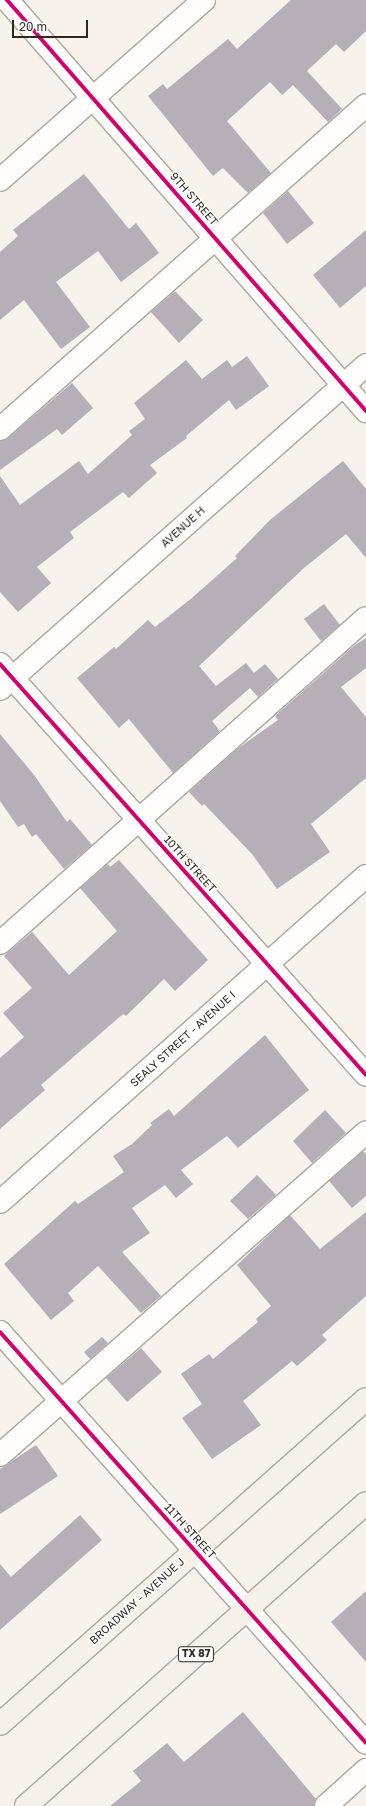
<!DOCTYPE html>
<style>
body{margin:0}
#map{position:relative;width:366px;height:1806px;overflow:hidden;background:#f7f2ec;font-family:"Golos Text",sans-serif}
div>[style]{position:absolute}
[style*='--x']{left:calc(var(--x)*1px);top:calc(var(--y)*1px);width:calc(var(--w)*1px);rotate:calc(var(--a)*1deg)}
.building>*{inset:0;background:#b7afb8}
.roads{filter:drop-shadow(1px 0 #ada7a0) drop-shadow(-1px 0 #ada7a0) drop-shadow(0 1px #ada7a0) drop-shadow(0 -1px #ada7a0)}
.minor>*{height:22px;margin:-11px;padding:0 11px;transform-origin:11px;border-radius:11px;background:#fefdfc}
.major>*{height:22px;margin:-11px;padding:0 11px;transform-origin:11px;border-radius:11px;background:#f5f0ea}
.cycleway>*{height:4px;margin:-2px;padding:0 2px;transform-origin:2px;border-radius:2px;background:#d6006c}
span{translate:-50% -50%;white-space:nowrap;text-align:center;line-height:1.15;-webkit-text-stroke:3px #fff;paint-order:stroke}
.shield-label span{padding:1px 3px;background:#fff;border:1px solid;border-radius:3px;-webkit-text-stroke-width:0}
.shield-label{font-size:10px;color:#2f271c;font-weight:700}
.street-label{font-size:11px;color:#2f271c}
.scale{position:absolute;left:12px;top:20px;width:76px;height:18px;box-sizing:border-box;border:2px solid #2f271c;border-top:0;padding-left:5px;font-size:12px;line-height:14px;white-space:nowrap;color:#2f271c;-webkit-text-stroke:3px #fff;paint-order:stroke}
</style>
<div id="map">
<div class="building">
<div style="clip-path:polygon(291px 0,366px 0,366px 31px,344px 52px,336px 44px,307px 71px,342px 109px,328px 122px,293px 85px,282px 95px,270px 82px,227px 121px,271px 173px,248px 193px,223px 168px,213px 176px,148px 96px,163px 84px,167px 89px,228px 39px,237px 49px)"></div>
<div style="clip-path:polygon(84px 174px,129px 229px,136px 223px,159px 253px,121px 282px,98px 251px,56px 282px,90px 327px,61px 349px,24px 300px,0 320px,0 252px,18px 236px,13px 230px)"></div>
<div style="clip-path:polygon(288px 191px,314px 223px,287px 244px,263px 213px)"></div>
<div style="clip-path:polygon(366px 230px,366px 286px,340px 308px,313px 275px)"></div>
<div style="clip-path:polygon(175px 291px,203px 320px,179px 343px,151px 312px)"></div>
<div style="clip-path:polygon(247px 356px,269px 386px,236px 410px,229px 400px,186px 436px,187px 438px,150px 465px,157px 473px,129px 498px,123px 492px,70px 532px,74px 538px,37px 567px,51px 583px,18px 612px,0 592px,0 476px,20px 505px,79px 461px,88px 474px,132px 435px,129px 431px,145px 419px,134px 403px,186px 360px,202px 379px,227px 360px,232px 367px)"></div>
<div style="clip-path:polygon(72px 383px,93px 408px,62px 435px,57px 429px,0 470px,0 441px,8px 438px)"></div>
<div style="clip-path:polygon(343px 461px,366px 489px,366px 558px,346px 534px,304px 568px,199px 666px,216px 686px,246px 663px,254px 673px,265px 664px,278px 679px,258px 697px,250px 688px,212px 721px,220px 731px,173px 773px,129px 719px,119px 728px,77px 678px,114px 647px,116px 649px,148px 620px,155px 627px,192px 598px,237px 558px,235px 556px,270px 520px)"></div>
<div style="clip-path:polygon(324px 604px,340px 625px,321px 641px,304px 619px)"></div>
<div style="clip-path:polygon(366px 638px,366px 668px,341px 687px,366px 717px,366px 778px,311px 824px,330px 852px,277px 889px,252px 854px,204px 804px,202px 806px,189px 792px,237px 749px,278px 720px,275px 716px,355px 645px)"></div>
<div style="clip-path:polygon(0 734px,34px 775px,67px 822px,70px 819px,92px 845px,64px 869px,36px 834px,32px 837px,24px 824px,18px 827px,0 801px)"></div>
<div style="clip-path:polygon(119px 860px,208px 960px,175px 991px,164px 979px,126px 1016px,123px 1014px,41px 1085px,45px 1090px,0 1129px,0 1058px,24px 1037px,3px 1013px,32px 988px,4px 956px,32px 932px,69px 975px,117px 931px,80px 888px,108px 864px,110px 867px)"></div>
<div style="clip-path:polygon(265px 1035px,309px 1090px,238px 1148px,227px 1136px,181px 1170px,193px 1184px,176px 1198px,165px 1185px,132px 1208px,150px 1233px,122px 1252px,161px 1296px,141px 1313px,98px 1266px,68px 1293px,74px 1301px,51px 1320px,4px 1264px,75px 1201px,78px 1204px,124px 1172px,113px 1156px,132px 1144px,152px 1125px,150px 1123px,169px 1109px,174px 1116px)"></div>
<div style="clip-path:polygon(325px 1110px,346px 1133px,312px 1163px,293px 1141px)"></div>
<div style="clip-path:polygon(363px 1151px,366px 1154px,366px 1196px,352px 1208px,329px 1181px)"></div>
<div style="clip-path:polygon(257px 1175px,276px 1195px,248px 1219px,230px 1201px)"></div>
<div style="clip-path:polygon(366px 1212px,366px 1296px,322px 1335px,327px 1340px,297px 1366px,292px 1361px,243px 1401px,261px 1425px,212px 1459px,182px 1418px,202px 1404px,181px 1374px,209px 1354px,213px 1359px,258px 1322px,256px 1319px,271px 1306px,237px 1265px,290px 1215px,320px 1249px)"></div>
<div style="clip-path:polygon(102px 1337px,108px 1343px,90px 1359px,84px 1352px)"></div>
<div style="clip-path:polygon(141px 1348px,162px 1372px,127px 1402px,106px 1378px)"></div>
<div style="clip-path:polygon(36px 1445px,58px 1476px,0 1514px,0 1469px)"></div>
<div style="clip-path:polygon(80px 1515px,102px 1540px,0 1630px,0 1564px,11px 1577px)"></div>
<div style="clip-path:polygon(366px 1591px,366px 1662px,331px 1622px)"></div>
<div style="clip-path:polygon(243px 1712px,316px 1799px,314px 1806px,110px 1806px,141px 1781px,133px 1771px,167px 1743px,184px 1762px)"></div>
</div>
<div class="roads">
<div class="minor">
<div style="--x:7;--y:0;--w:546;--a:48.86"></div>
<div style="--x:0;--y:180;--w:272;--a:-41.4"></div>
<div style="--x:0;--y:429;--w:489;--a:-41.5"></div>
<div style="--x:0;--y:664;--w:550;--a:48.31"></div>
<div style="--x:0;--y:689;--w:489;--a:-41.5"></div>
<div style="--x:0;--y:943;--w:489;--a:-41.6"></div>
<div style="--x:0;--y:1202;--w:490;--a:-41.7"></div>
<div style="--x:0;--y:1332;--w:550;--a:48.31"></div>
<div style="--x:0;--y:1455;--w:488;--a:-41.4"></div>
<div style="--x:326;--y:1806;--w:54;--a:-42"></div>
</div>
<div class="major">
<div style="--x:0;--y:1724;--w:489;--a:-41.6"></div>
<div style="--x:26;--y:1806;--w:455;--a:-41.7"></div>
</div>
</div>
<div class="cycleway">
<div style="--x:7;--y:0;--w:546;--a:48.86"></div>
<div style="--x:0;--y:664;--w:550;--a:48.31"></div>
<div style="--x:0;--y:1332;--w:550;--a:48.31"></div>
</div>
<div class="shield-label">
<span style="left:196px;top:1654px">TX 87</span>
</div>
<div class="street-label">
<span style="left:194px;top:199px;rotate:49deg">9TH STREET</span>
<span style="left:183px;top:527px;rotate:-42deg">AVENUE H</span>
<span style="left:190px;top:864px;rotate:48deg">10TH STREET</span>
<span style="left:183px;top:1039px;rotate:-42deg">SEALY STREET - AVENUE I</span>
<span style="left:190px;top:1531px;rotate:48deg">11TH STREET</span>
<span style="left:137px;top:1601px;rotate:-42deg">BROADWAY - AVENUE J</span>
</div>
<div class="scale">20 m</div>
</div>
